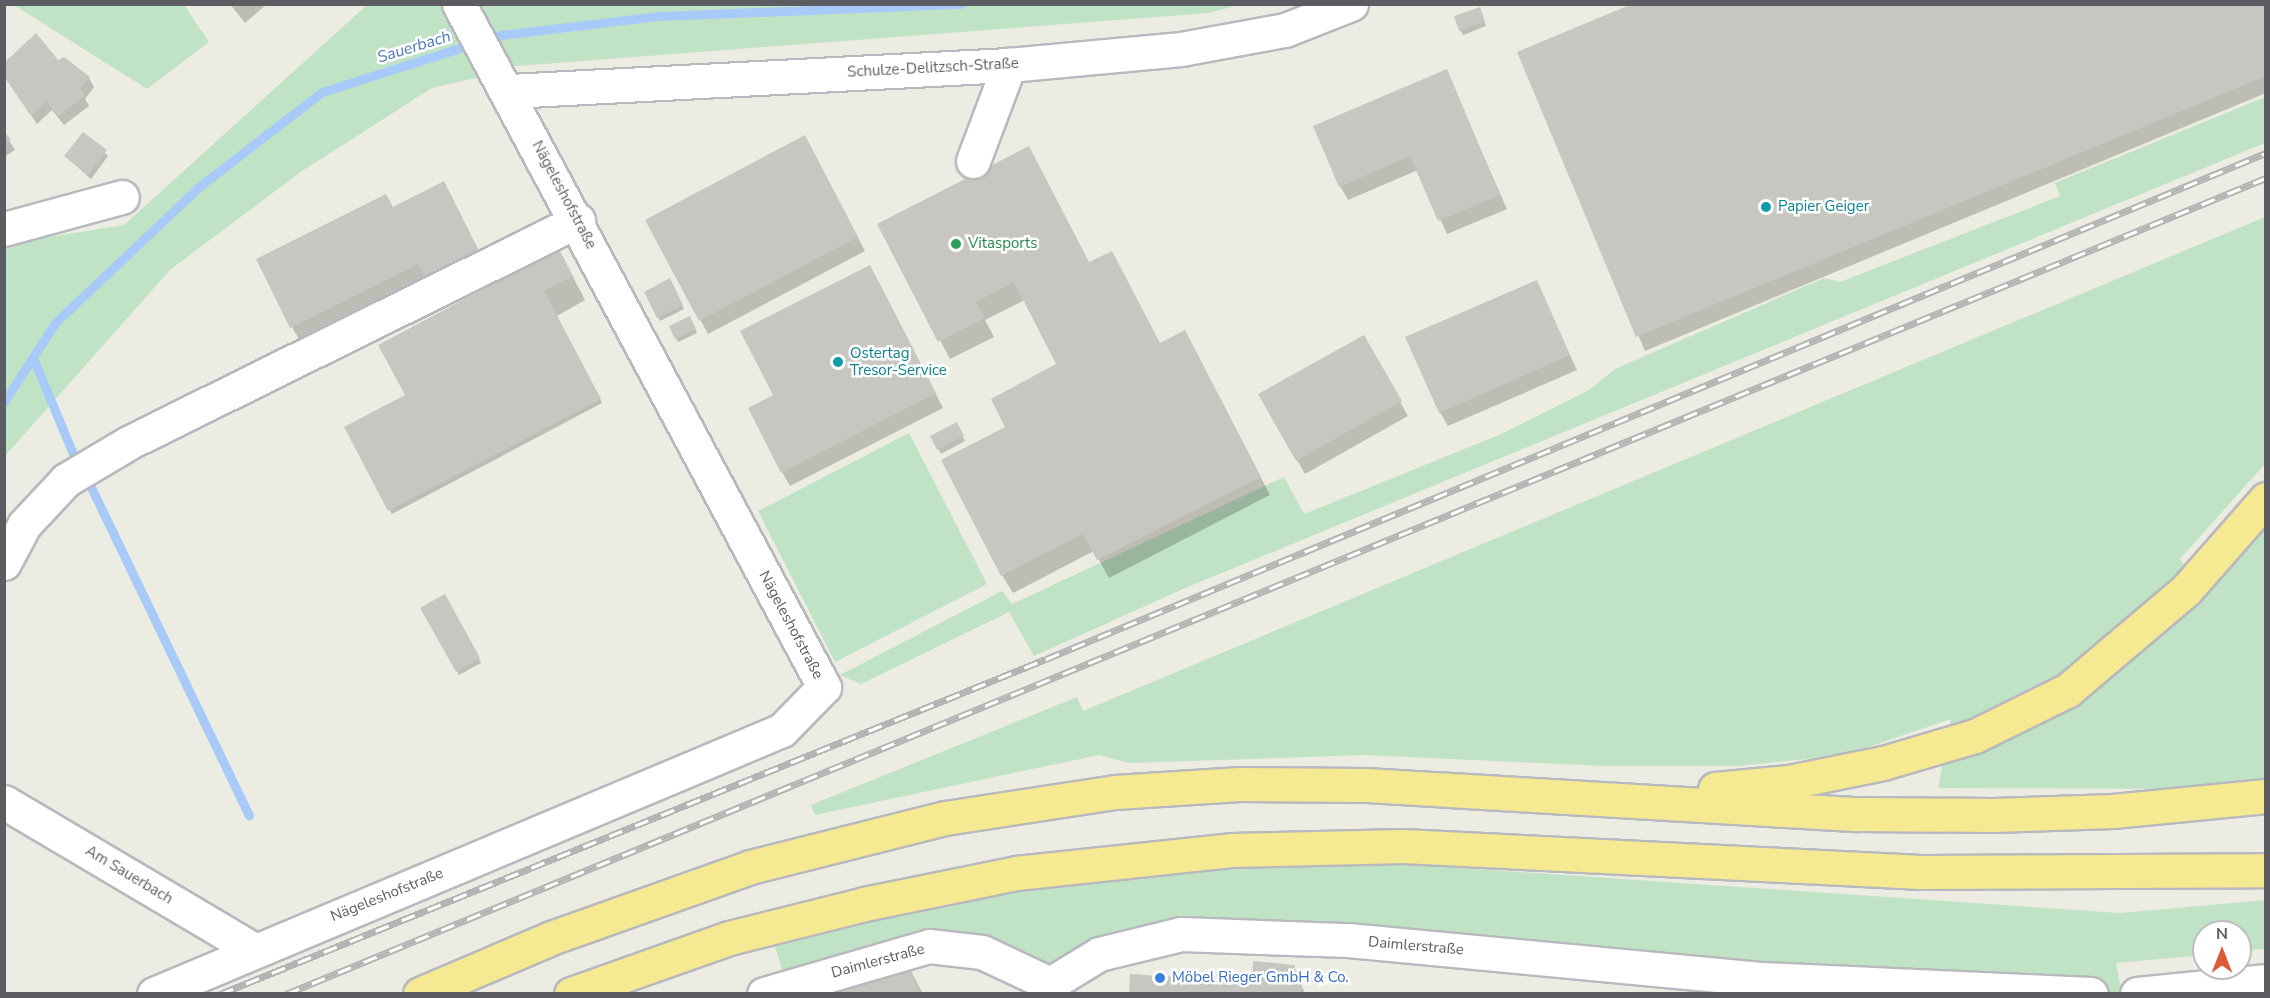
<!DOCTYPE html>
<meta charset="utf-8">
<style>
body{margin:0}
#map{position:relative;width:2270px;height:998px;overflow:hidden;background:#edece3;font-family:"Nunito Sans",sans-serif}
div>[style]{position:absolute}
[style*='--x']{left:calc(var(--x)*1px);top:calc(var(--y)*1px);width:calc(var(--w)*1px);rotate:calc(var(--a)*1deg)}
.green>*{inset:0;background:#c1e3c5}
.shadow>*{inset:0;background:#0003}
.stream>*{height:9px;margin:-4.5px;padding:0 4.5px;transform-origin:4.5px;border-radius:4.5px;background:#a7caf8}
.building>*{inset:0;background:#c8c6c0}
.roads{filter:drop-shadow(2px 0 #b8b9be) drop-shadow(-2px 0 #b8b9be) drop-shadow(0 2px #b8b9be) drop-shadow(0 -2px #b8b9be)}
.minor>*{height:33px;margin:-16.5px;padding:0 16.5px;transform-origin:16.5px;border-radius:16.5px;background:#fff}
.highway>*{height:33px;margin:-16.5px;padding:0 16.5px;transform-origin:16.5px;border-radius:16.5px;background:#f5e991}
.rail>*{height:7px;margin-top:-3.5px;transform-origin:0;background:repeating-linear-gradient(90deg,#fff 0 14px,#b3b4b4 0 28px);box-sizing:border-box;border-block:2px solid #b3b4b4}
.dots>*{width:16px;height:16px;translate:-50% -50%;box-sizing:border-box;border:3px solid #fff;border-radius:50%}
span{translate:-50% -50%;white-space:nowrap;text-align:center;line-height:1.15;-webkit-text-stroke:5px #fff;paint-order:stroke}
.street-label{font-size:15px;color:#5b5d62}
.culture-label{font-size:15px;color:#0d838f}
.left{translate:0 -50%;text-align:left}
.leisure-label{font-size:15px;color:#27864d}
.shop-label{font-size:15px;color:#366cbe}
.water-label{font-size:16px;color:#4b73ba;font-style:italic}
.frame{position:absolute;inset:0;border:6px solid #5b5d62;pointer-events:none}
.north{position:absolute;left:2192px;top:920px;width:60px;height:60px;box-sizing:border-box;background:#fff;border:2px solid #bdbec0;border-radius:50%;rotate:0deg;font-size:16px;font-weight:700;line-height:24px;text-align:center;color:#5b5d62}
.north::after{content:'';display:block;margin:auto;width:21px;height:27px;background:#dc5b39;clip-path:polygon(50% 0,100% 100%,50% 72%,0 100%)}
</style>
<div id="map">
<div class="green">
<div style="clip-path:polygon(14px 5px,184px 5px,209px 42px,147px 89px)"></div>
<div style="clip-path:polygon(367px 5px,459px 5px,497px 73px,432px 88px,302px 171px,171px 269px,5px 456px,5px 244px,124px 225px)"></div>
<div style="clip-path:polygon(472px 5px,1239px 5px,1209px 13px,504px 67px)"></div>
<div style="clip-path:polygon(2265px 97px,2265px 143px,1183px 589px,1034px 656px,1009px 612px,861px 684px,840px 675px,1002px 591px,1012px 604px,1284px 477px,1304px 514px,1499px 435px,1589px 390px,1615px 369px,1824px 278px,1840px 282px,2060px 196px,2055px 183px)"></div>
<div style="clip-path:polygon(2265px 217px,2265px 464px,2180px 559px,2201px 592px,2265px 521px,2265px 780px,2211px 789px,1938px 788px,1951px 719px,1845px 755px,1739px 766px,1603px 766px,1364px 755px,1129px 763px,1099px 755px,815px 815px,811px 805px,1077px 697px,1083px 711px)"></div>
<div style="clip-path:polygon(909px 433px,987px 584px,835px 662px,758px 511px)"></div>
<div style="clip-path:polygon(1374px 862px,2120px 913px,2266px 900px,2265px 949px,2240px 951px,2240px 932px,2204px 932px,2204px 955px,2116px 963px,2122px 994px,2091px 993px,1181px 934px,1050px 984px,982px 952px,787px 985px,772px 937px,944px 897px,1168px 871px)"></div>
</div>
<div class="shadow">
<div style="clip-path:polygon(230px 4px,267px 4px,245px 23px)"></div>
<div style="clip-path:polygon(2266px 4px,2266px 93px,1645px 351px,1519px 53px)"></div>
<div style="clip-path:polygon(1481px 13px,1486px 26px,1463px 35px,1460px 30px)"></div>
<div style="clip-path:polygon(57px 62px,89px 78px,94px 87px,85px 99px,89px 106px,64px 125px,52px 110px,37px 124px,4px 76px)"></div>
<div style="clip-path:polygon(1446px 71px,1507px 209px,1447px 234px,1418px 170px,1348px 200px,1340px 186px)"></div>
<div style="clip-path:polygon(4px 133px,15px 150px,4px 157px)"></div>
<div style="clip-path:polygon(83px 134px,108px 156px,91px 179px,65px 156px)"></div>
<div style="clip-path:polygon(812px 151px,865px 251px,708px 334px,647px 221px)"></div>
<div style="clip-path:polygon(393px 209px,488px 269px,300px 341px,292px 327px)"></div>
<div style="clip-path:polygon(879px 225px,1089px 264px,1160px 345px,1195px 350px,1270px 495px,1109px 578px,1094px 551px,1013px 593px,1002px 575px,1007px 428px,1058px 365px,1025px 300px,985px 320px,994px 337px,950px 359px)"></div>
<div style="clip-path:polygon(572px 275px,585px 300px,557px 316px,602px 403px,392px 514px,346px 428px,407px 396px,380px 346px)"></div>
<div style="clip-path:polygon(669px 280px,684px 309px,660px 321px,646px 292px)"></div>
<div style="clip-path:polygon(878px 281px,943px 408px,790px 486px,782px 472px,775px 396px)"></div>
<div style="clip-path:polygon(1536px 282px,1577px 370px,1448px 426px,1440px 412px)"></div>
<div style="clip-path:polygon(692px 322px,697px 333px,678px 342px,676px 338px)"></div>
<div style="clip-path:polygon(1364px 337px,1408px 416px,1305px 474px,1260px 395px)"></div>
<div style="clip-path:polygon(956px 424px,965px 441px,941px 454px,932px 437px)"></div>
<div style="clip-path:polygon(444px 597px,481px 663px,459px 675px,422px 609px)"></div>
<div style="clip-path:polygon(906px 962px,923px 994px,827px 994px)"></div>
<div style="clip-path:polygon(1294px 966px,1305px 994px,1130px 994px,1253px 983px)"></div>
</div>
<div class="stream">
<div style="--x:33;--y:358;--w:106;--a:67.3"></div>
<div style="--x:4;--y:402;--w:94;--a:-57.2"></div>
<div style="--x:55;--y:323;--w:199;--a:-43.4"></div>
<div style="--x:200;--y:186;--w:154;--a:-37.6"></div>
<div style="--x:322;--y:92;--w:188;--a:-17.7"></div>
<div style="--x:501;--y:35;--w:159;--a:-6.9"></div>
<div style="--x:659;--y:16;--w:303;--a:-2.3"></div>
<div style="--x:89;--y:483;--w:369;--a:64.3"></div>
</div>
<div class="building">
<div style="clip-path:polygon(1632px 4px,2266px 4px,2266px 76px,1636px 337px,1517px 52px)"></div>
<div style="clip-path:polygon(1480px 7px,1485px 22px,1459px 31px,1454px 16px)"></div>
<div style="clip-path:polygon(36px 33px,58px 60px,64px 57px,90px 77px,80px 89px,85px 96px,58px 116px,46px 101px,31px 116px,4px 76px,4px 63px)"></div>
<div style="clip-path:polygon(1447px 69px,1500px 195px,1438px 221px,1410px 156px,1339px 187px,1313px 126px)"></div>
<div style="clip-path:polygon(4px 131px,11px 140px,4px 144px)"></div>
<div style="clip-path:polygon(83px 132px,107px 150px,88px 175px,64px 156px)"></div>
<div style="clip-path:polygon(805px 135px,858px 237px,699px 321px,645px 220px)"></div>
<div style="clip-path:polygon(1029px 146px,1089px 262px,1112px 251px,1160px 343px,1185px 330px,1261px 477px,1097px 560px,1083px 534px,1001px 576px,941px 460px,1005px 427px,991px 399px,1056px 364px,1014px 282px,976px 302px,985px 318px,938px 342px,877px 224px)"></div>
<div style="clip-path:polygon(444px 181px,481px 255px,427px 282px,418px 264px,290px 328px,256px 259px,386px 194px,393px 207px)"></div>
<div style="clip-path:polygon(559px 249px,573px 276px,544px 291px,601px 399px,388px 511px,344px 427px,405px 395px,378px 345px)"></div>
<div style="clip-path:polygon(870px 265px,936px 393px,781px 473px,748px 408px,773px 395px,740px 331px)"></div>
<div style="clip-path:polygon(670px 278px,683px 305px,657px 318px,644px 292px)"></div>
<div style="clip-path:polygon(1537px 280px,1570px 355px,1439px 413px,1405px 337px)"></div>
<div style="clip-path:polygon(690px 316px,696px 329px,675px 339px,669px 326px)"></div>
<div style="clip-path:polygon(1364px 335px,1402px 401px,1296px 461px,1258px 394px)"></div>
<div style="clip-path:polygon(957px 422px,964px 436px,937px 450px,930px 436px)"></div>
<div style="clip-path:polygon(445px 594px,480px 658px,456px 672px,420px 608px)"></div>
<div style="clip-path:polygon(906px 960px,920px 994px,823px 994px)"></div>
<div style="clip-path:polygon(1253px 961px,1295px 965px,1294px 985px,1302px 985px,1301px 994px,1129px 994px,1130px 974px,1252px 982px)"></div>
</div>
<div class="roads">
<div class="minor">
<div style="--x:509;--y:91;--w:501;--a:-2.98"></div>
<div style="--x:1009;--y:65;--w:173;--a:-5.3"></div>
<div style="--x:1181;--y:49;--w:106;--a:-10.4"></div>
<div style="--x:1285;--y:30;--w:71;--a:-21.5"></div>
<div style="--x:973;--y:161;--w:103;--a:-69.4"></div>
<div style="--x:4;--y:229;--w:122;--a:-15.2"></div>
<div style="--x:4;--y:563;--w:43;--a:-62.2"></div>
<div style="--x:24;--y:525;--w:62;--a:-47"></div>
<div style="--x:66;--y:480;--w:74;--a:-30.7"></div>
<div style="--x:130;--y:442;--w:500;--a:-26.3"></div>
<div style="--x:4;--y:802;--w:289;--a:30.6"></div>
<div style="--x:154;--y:994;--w:681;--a:-22.8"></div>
<div style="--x:782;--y:730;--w:60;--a:-45.7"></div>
<div style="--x:824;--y:687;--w:774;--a:-118.12"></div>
<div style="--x:764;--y:994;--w:172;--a:-16.2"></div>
<div style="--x:929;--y:946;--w:53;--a:6.5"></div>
<div style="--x:982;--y:952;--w:75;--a:25.2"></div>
<div style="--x:1044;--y:994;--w:12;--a:-59"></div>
<div style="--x:1050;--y:984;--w:57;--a:-31.5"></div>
<div style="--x:1099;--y:954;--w:84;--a:-13.7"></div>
<div style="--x:1181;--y:934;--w:167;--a:2.1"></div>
<div style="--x:1348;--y:940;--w:417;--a:5.4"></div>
<div style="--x:1763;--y:979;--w:328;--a:2.6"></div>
<div style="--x:2137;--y:994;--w:130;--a:-5.8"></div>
</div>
<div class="highway">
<div style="--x:1715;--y:789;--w:74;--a:-5.4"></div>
<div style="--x:1789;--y:782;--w:96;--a:-11.4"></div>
<div style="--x:1883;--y:763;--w:96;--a:-16.4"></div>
<div style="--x:1975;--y:736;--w:104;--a:-26.3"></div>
<div style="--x:2068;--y:690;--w:155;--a:-40.3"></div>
<div style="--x:2186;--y:590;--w:121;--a:-48.7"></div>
<div style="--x:420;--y:994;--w:142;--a:-23.1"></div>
<div style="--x:551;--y:938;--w:211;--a:-19.6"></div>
<div style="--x:750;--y:867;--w:201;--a:-14.1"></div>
<div style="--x:945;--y:818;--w:172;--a:-8.7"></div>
<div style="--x:1115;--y:792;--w:125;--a:-3.7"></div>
<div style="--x:1240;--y:784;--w:126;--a:0.5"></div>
<div style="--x:1366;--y:785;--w:492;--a:3.4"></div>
<div style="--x:1857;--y:814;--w:136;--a:0.4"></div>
<div style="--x:1993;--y:815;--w:120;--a:-1.9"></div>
<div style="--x:2113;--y:811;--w:154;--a:-5.6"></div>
<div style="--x:571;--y:994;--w:168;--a:-19.5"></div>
<div style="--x:729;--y:938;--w:139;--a:-14.1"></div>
<div style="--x:864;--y:904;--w:155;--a:-11.5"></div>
<div style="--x:1016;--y:873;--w:216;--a:-6.1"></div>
<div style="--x:1231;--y:850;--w:172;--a:-1.3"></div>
<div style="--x:1403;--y:846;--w:519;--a:2.87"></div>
<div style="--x:1921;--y:872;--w:345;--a:-0.3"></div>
</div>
</div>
<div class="rail">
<div style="--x:220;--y:994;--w:891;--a:-22.08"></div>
<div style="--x:1046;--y:659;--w:1321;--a:-22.53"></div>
<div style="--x:286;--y:994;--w:2142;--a:-22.4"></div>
</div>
<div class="dots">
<div style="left:1766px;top:207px;background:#0f9aa8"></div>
<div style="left:956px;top:244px;background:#2e9e5b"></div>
<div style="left:838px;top:362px;background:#0f9aa8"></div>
<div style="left:1160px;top:978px;background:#3f7fe0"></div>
</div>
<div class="street-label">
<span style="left:933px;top:68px;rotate:-3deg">Schulze-Delitzsch-Straße</span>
<span style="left:564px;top:195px;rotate:62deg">Nägeleshofstraße</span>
<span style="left:791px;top:625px;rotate:62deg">Nägeleshofstraße</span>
<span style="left:129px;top:875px;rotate:31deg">Am Sauerbach</span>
<span style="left:387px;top:895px;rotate:-22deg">Nägeleshofstraße</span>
<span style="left:1416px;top:946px;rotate:5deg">Daimlerstraße</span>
<span style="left:878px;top:961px;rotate:-15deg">Daimlerstraße</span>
</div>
<div class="culture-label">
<span class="left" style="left:1778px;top:207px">Papier Geiger</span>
<span class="left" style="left:850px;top:362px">Ostertag<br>Tresor-Service</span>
</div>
<div class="leisure-label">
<span class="left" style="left:968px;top:244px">Vitasports</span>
</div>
<div class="shop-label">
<span class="left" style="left:1172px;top:978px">Möbel Rieger GmbH &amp; Co.</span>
</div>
<div class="water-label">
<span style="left:414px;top:47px;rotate:-17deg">Sauerbach</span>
</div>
<div class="frame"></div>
<div class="north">N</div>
</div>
